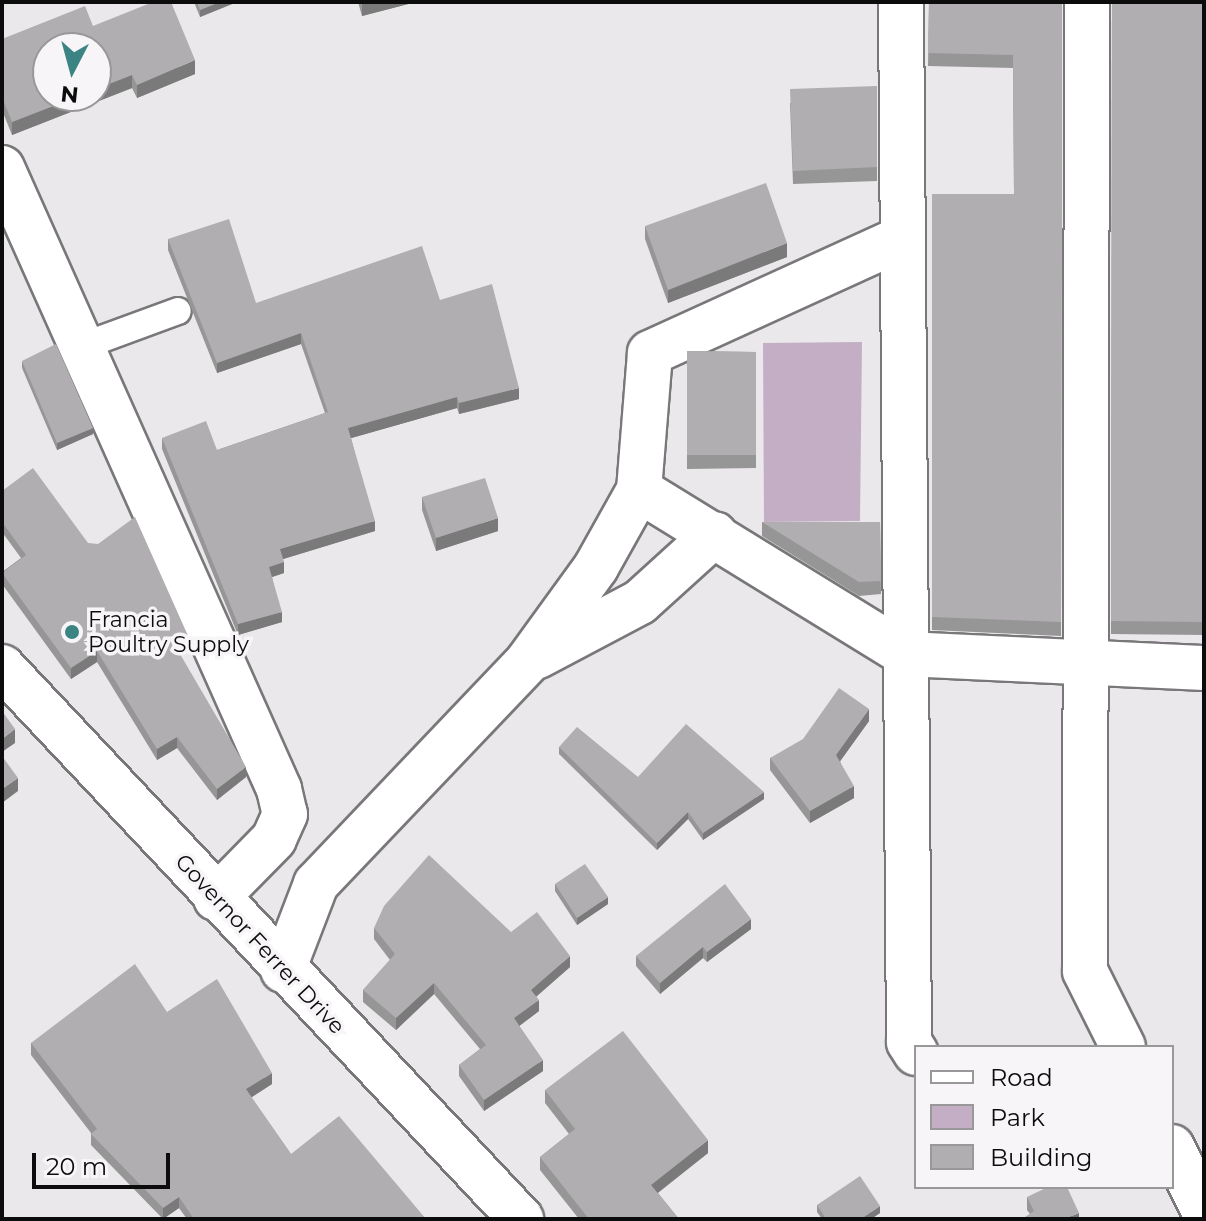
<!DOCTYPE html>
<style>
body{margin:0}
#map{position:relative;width:1206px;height:1221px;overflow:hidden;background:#eae8ea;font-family:Montserrat,sans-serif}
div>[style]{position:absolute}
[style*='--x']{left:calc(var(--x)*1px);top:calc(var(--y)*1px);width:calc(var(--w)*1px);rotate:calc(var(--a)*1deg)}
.green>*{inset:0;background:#c3aec6}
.roads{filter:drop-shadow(2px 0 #79777a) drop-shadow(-2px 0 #79777a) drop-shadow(0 2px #79777a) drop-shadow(0 -2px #79777a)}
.service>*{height:26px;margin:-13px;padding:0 13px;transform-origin:13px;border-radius:13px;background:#fff}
.minor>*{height:44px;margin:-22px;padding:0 22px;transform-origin:22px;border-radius:22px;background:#fff}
.secondary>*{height:44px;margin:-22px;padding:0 22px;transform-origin:22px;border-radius:22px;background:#fff}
.wall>*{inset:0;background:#979697}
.shaded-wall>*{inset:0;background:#7b7a7b}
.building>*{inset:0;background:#b0aeb0}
.dots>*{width:22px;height:22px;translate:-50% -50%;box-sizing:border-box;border:4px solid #f7f5f7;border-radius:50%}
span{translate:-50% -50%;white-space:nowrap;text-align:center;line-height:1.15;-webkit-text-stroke:7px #f7f5f7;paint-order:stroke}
.poi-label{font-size:22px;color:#0d0c0d}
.left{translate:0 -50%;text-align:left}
.street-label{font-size:22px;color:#0d0c0d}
.frame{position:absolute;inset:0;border:4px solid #0d0c0d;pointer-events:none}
.legend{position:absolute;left:914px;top:1045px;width:260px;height:144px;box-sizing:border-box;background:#f7f5f7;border:2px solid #999899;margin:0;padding:10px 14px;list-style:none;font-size:24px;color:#0d0c0d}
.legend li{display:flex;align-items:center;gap:16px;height:40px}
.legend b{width:40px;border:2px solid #999899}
.north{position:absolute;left:32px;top:32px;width:80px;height:80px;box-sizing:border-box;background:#f7f5f7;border:2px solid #999899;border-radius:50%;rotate:186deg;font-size:22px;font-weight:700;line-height:32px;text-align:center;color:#0d0c0d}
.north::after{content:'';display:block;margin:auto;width:28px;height:36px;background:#3c8483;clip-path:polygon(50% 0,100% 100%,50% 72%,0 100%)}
.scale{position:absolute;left:32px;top:1153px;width:138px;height:36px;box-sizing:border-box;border:4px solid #0d0c0d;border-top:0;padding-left:10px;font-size:24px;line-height:28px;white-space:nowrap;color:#0d0c0d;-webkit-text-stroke:6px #f7f5f7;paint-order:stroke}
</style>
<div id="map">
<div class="green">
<div style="clip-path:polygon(862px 342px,860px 521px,764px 522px,763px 343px)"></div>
</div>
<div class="roads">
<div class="service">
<div style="--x:80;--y:347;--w:104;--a:-20.2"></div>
</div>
<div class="minor">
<div style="--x:901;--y:2;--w:1040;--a:89.56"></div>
<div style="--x:909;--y:1042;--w:13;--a:58"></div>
<div style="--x:1087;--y:2;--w:969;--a:90.12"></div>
<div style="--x:1085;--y:971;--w:85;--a:63.4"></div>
<div style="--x:2;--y:168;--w:680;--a:65.96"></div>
<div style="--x:279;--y:789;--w:26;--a:77"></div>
<div style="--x:285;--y:814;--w:27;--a:114"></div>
<div style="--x:274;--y:839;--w:83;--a:134.5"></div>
<div style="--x:639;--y:490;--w:313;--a:31.6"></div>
<div style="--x:906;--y:654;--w:298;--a:2.7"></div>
<div style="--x:538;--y:656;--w:115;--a:-27.9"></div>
<div style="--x:640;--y:602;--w:101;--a:-42.2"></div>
<div style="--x:283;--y:970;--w:92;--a:-69"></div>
<div style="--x:316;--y:884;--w:308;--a:-46.4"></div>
<div style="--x:528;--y:661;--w:116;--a:-54.1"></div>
<div style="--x:596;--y:567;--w:88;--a:-60.8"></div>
<div style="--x:639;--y:490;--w:137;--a:-85.4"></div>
<div style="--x:650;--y:353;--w:273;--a:-24.5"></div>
<div style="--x:1172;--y:1147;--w:72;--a:63.4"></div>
</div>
<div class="secondary">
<div style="--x:2;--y:667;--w:758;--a:46.76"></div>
</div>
</div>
<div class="wall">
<div style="clip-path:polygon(194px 2px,237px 2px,200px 17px)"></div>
<div style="clip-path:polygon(358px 2px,416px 2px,362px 16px)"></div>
<div style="clip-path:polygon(929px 2px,1062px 2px,1061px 636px,932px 630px,932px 194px,1014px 194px,1013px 68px,928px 66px)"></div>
<div style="clip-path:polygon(1112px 2px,1204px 2px,1204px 635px,1111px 634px)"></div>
<div style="clip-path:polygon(93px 26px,195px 74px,137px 98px,132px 88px,12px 135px,2px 110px,2px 39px)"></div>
<div style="clip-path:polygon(877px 86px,877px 181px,793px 184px,790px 103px)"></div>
<div style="clip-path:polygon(645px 226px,787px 257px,668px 303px,645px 239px)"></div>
<div style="clip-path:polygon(168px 239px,256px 303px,440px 300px,519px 399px,459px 414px,457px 408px,351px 438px,375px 531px,283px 559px,284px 573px,272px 577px,282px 622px,238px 635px,162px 449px,162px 438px,217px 450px,325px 413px,301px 344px,217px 373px,168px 250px)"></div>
<div style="clip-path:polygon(687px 351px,756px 352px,756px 468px,687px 469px)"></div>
<div style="clip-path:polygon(22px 361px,93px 434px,57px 450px,22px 368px)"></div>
<div style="clip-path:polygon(2px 491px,88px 543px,189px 648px,178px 652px,246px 777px,217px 800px,177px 748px,157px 760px,97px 662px,71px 679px,2px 584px,2px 572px,21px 558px,2px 532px)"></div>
<div style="clip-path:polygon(422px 497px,498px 531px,436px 551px,422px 510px)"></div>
<div style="clip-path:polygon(762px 522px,880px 522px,881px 594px,859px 596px,762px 536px)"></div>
<div style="clip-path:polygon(869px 721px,840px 761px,854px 798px,810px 823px,770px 770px,770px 758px)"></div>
<div style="clip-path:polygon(559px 747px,638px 777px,764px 799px,703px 840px,688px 819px,657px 850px,559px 754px)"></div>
<div style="clip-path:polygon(555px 884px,608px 904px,577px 925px,555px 891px)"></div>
<div style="clip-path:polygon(374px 928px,511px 932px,570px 967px,536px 997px,539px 1011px,519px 1026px,543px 1071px,484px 1111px,459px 1076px,459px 1065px,480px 1049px,434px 994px,396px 1030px,363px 1002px,363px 990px,390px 960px,374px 939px)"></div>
<div style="clip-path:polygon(751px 929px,707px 962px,703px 958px,660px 994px,636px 966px,636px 956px)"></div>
<div style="clip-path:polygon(167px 1012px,272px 1084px,251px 1097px,291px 1154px,426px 1219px,187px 1219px,179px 1208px,163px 1219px,91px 1145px,91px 1133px,31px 1055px,31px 1043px)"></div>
<div style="clip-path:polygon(545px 1090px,708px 1153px,658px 1193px,679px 1219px,579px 1219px,540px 1170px,540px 1157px,569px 1134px,545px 1103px)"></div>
<div style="clip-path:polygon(1027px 1197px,1079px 1219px,1030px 1214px,1027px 1210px)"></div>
<div style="clip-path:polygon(817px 1205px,880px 1213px,871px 1219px,822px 1219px,817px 1212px)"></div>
</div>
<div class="shaded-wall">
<div style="clip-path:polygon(220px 2px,237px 2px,200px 17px,200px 10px)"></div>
<div style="clip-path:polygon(366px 2px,416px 2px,362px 16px,362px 3px)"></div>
<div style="clip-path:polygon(195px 60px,195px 74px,137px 98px,137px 85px)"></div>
<div style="clip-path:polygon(132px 75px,132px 88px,12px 135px,12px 122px,79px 96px,96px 96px,96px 89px)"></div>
<div style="clip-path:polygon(787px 243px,787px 257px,668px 303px,668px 290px)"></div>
<div style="clip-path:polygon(301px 333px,301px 344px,217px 373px,217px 363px)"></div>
<div style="clip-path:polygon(519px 388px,519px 399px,459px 414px,459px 403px)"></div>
<div style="clip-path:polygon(457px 397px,457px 408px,348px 439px,348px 428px)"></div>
<div style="clip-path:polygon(93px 428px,93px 434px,57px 450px,57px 443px)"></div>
<div style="clip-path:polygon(498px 518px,498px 531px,436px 551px,436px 538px)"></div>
<div style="clip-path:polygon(375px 521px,375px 531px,280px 560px,280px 549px)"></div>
<div style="clip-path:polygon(284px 562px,284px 573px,269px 578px,269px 567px)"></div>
<div style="clip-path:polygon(282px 612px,282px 622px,238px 635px,238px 624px)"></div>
<div style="clip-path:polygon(189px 638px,189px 648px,173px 653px,173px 642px)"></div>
<div style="clip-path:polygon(97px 651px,97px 662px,71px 679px,71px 668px)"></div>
<div style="clip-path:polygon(869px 709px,869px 721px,836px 767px,836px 755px)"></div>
<div style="clip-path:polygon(15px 729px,15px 743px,2px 752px,2px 739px)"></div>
<div style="clip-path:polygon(177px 737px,177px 748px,157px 760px,157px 749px)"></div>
<div style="clip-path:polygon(246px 767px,246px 777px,217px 800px,217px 789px)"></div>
<div style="clip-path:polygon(18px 778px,18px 791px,2px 803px,2px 789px)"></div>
<div style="clip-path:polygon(854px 786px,854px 798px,810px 823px,810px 811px)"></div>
<div style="clip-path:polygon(764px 792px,764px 799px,703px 840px,703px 833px)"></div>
<div style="clip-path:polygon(688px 812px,688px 819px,657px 850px,657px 843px)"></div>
<div style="clip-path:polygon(608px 897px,608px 904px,577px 925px,577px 918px)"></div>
<div style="clip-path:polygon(751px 919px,751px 929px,707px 962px,707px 952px)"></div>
<div style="clip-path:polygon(703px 947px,703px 958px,660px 994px,660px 983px)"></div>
<div style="clip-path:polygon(570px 956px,570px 967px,531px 1001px,531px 990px)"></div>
<div style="clip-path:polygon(434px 983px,434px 994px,396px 1030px,396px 1018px)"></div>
<div style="clip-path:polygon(539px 1000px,539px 1011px,514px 1030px,514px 1018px)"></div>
<div style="clip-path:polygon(543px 1060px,543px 1071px,484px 1111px,484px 1100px)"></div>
<div style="clip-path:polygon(272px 1073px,272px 1084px,246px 1101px,246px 1089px)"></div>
<div style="clip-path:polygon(708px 1140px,708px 1153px,651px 1198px,651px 1185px)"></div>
<div style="clip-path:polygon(179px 1197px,179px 1208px,163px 1219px,163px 1208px)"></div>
<div style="clip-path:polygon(880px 1206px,880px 1213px,871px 1219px,861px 1219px)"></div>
<div style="clip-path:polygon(1079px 1213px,1079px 1219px,1069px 1219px,1069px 1217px)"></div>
</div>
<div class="building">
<div style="clip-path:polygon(153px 2px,171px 2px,195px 60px,137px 85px,132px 75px,96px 89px,96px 48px,48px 48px,48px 96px,79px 96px,12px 122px,2px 97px,2px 39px,85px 6px,93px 26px)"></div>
<div style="clip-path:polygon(197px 2px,220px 2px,200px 10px)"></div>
<div style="clip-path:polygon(929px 2px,1062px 2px,1061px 622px,932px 617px,932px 194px,1014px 194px,1013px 55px,928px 53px)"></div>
<div style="clip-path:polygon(1112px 2px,1204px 2px,1204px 622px,1111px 621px)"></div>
<div style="clip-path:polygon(877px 86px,877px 167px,793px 171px,790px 89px)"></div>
<div style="clip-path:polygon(766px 183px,787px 243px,668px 290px,645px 226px)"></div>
<div style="clip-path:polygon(229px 219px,256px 303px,422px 246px,440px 300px,492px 284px,519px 388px,459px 403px,457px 397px,348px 428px,375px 521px,280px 549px,284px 562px,269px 567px,282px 612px,238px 624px,162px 438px,206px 421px,217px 450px,328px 412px,301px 333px,217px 363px,168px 239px)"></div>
<div style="clip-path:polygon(56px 344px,93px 428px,57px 443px,22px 361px)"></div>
<div style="clip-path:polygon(687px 351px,756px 352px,756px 455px,687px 455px)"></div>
<div style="clip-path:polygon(33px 468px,88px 543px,98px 544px,135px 517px,189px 638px,173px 642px,246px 767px,217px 789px,177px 737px,157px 749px,97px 651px,71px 668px,2px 573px,26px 555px,2px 522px,2px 491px)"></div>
<div style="clip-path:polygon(485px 478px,498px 518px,436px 538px,422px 497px)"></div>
<div style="clip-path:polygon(762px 522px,880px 522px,881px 581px,859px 582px)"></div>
<div style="clip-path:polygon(839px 688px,869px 709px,836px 755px,854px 786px,810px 811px,770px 758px,803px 739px)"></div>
<div style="clip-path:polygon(2px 711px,15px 729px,2px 739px)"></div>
<div style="clip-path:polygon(686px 724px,764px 792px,703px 833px,688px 812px,657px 843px,559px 747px,577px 727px,638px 777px)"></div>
<div style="clip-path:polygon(2px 756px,18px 778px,2px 789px)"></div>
<div style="clip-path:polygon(429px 855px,511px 932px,537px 912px,570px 956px,531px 990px,539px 1000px,514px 1018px,543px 1060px,484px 1100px,459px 1065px,486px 1045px,434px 983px,396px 1018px,363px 990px,395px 954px,374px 928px,384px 906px)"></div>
<div style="clip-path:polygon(585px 864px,608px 897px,577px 918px,555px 884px)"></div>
<div style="clip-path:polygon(725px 884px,751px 919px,707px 952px,703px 947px,660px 983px,636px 956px)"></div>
<div style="clip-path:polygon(135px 964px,167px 1012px,217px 979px,272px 1073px,246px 1089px,291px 1154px,339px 1116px,426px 1219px,194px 1219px,179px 1197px,163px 1208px,91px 1134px,97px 1129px,31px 1043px)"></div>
<div style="clip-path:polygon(623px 1031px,708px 1140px,651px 1185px,679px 1219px,589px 1219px,540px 1157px,575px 1129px,545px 1090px)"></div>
<div style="clip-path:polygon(860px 1176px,880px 1206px,861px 1219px,826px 1219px,817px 1205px)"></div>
<div style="clip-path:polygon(1048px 1187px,1067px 1187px,1079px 1213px,1069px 1217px,1071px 1219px,1022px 1219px,1034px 1211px,1027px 1197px)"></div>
</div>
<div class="dots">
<div style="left:72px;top:632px;background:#3c8483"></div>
</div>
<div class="poi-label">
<span class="left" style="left:88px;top:632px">Francia<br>Poultry Supply</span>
</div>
<div class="street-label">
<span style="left:260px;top:944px;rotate:47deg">Governor Ferrer Drive</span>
</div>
<div class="frame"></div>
<ul class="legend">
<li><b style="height:10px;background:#fff"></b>Road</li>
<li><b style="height:22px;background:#c3aec6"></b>Park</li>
<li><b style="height:22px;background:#b0aeb0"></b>Building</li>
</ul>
<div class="north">N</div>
<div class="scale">20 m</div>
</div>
